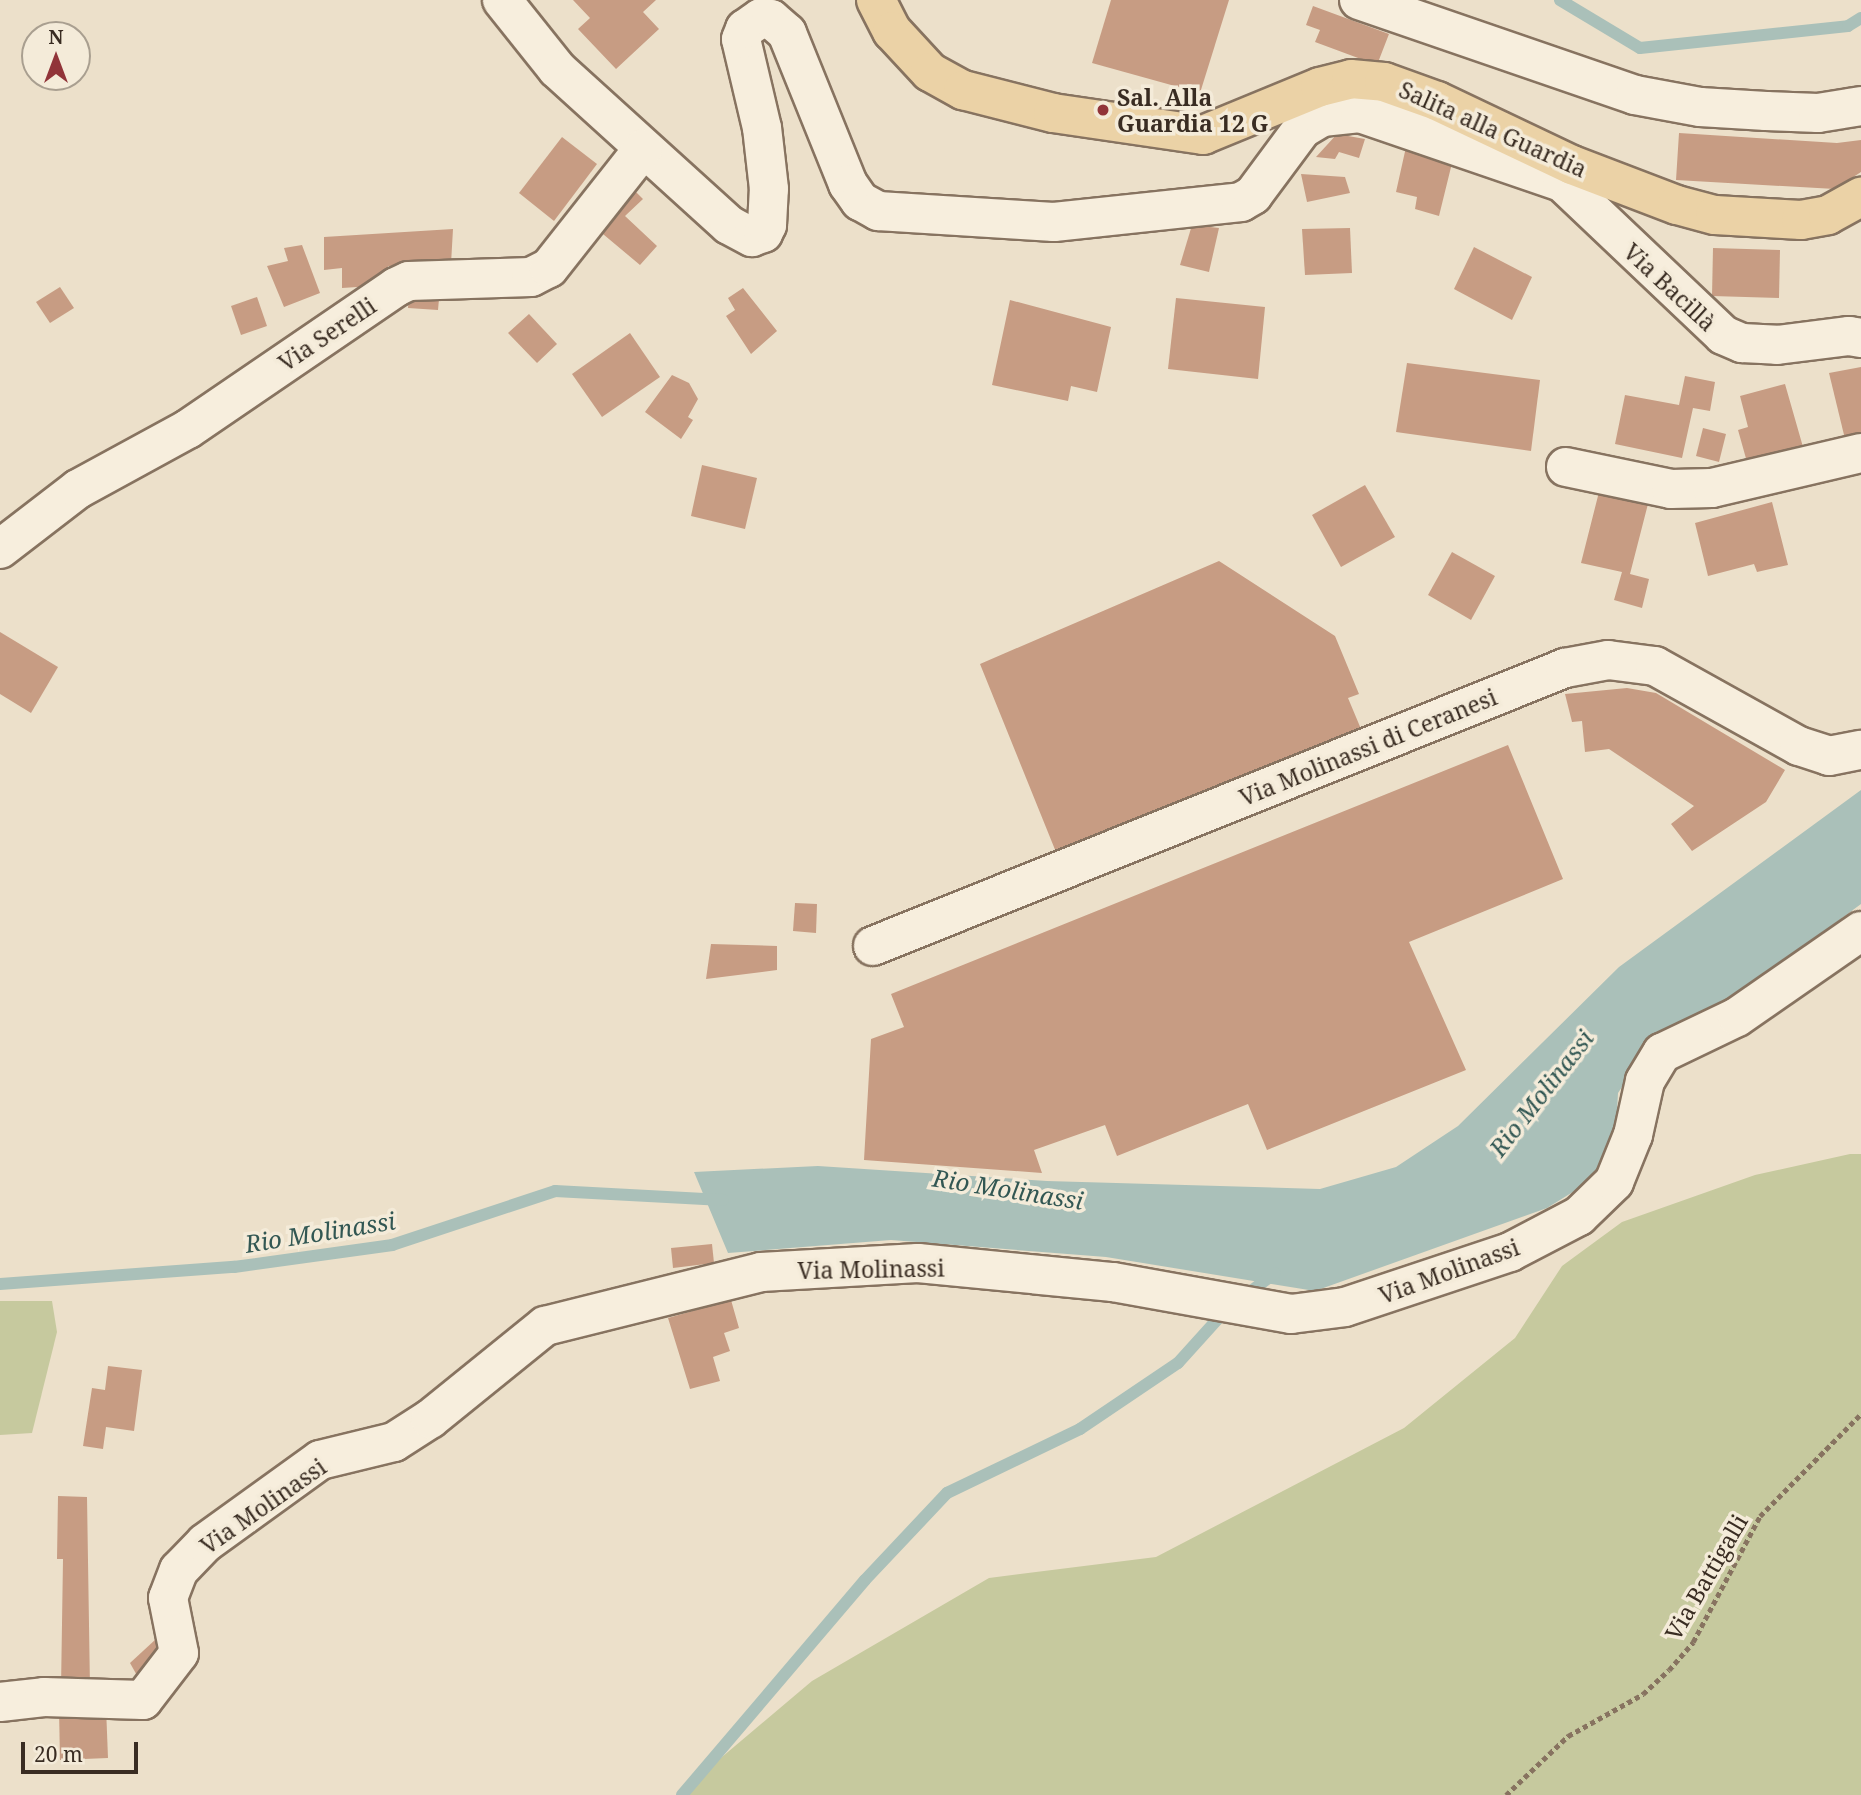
<!DOCTYPE html>
<meta charset="utf-8">
<style>
body{margin:0}
#map{position:relative;width:1861px;height:1795px;overflow:hidden;background:#ece0ca;font-family:"Noto Serif",serif}
div>[style]{position:absolute}
[style*='--x']{left:calc(var(--x)*1px);top:calc(var(--y)*1px);width:calc(var(--w)*1px);rotate:calc(var(--a)*1deg)}
.green>*{inset:0;background:#c6c99e}
.water>*{inset:0;background:#aac0b9}
.stream>*{height:12px;margin:-6px;padding:0 6px;transform-origin:6px;border-radius:6px;background:#aac0b9}
.building>*{inset:0;background:#c79c83}
.path>*{height:4.5px;margin-top:-2.25px;transform-origin:0;background:repeating-linear-gradient(90deg,#877360 0 5px,transparent 0 8.5px)}
.roads{filter:drop-shadow(2px 0 #877360) drop-shadow(-2px 0 #877360) drop-shadow(0 2px #877360) drop-shadow(0 -2px #877360)}
.minor>*{height:38px;margin:-19px;padding:0 19px;transform-origin:19px;border-radius:19px;background:#f7eedd}
.major>*{height:38px;margin:-19px;padding:0 19px;transform-origin:19px;border-radius:19px;background:#ebd2a6}
.dots>*{width:19px;height:19px;translate:-50% -50%;box-sizing:border-box;border:4px solid #f4ebd9;border-radius:50%}
span{translate:-50% -50%;white-space:nowrap;text-align:center;line-height:1.15;-webkit-text-stroke:7px #f4ebd9;paint-order:stroke}
.poi-label{font-size:23px;color:#392c22;font-weight:700}
.left{translate:0 -50%;text-align:left}
.street-label{font-size:23px;color:#392c22}
.water-label{font-size:24px;color:#325753;font-style:italic}
.north{position:absolute;left:21px;top:21px;width:70px;height:70px;box-sizing:border-box;background:#f4ebd9;border:2px solid #a99f90;border-radius:50%;rotate:0deg;font-size:19px;font-weight:700;line-height:28px;text-align:center;color:#392c22}
.north::after{content:'';display:block;margin:auto;width:24px;height:32px;background:#913439;clip-path:polygon(50% 0,100% 100%,50% 72%,0 100%)}
.scale{position:absolute;left:21px;top:1742px;width:117px;height:32px;box-sizing:border-box;border:4px solid #392c22;border-top:0;padding-left:9px;font-size:21px;line-height:24px;white-space:nowrap;color:#392c22;-webkit-text-stroke:5px #f4ebd9;paint-order:stroke}
</style>
<div id="map">
<div class="green">
<div style="clip-path:polygon(1850px 1154px,1861px 1154px,1861px 1795px,677px 1795px,812px 1681px,989px 1578px,1156px 1557px,1404px 1428px,1515px 1338px,1562px 1266px,1622px 1222px,1755px 1175px)"></div>
<div style="clip-path:polygon(0 1301px,52px 1301px,57px 1332px,32px 1433px,0 1435px)"></div>
</div>
<div class="water">
<div style="clip-path:polygon(1861px 790px,1861px 904px,1762px 977px,1651px 1043px,1618px 1093px,1616px 1128px,1597px 1177px,1547px 1208px,1315px 1291px,1106px 1257px,891px 1240px,728px 1253px,694px 1172px,818px 1166px,1047px 1181px,1320px 1189px,1396px 1167px,1458px 1126px,1619px 967px)"></div>
</div>
<div class="stream">
<div style="--x:1560;--y:0;--w:93;--a:31"></div>
<div style="--x:1640;--y:48;--w:209;--a:-6"></div>
<div style="--x:1848;--y:26;--w:15;--a:-32"></div>
<div style="--x:0;--y:1284;--w:235;--a:-4.2"></div>
<div style="--x:234;--y:1267;--w:160;--a:-7.9"></div>
<div style="--x:392;--y:1245;--w:172;--a:-18.3"></div>
<div style="--x:555;--y:1191;--w:168;--a:3.1"></div>
<div style="--x:1242;--y:1298;--w:41;--a:-37.1"></div>
<div style="--x:682;--y:1795;--w:282;--a:-49.6"></div>
<div style="--x:865;--y:1580;--w:120;--a:-46.7"></div>
<div style="--x:947;--y:1493;--w:148;--a:-25.7"></div>
<div style="--x:1080;--y:1429;--w:118;--a:-34"></div>
<div style="--x:1178;--y:1363;--w:70;--a:-47.9"></div>
</div>
<div class="building">
<div style="clip-path:polygon(573px 0,656px 0,643px 12px,659px 29px,616px 69px,578px 29px,590px 18px)"></div>
<div style="clip-path:polygon(1111px 0,1229px 0,1200px 93px,1092px 63px)"></div>
<div style="clip-path:polygon(1313px 6px,1389px 34px,1377px 65px,1315px 42px,1320px 30px,1306px 25px)"></div>
<div style="clip-path:polygon(1679px 133px,1837px 143px,1861px 140px,1861px 172px,1835px 189px,1676px 180px)"></div>
<div style="clip-path:polygon(1337px 134px,1365px 139px,1359px 158px,1339px 152px,1335px 159px,1316px 157px)"></div>
<div style="clip-path:polygon(562px 137px,597px 164px,554px 221px,519px 193px)"></div>
<div style="clip-path:polygon(1406px 147px,1453px 159px,1439px 216px,1415px 209px,1417px 197px,1396px 192px)"></div>
<div style="clip-path:polygon(1301px 174px,1345px 177px,1350px 193px,1307px 202px)"></div>
<div style="clip-path:polygon(629px 185px,643px 199px,625px 216px,657px 246px,640px 265px,591px 224px)"></div>
<div style="clip-path:polygon(1192px 225px,1219px 228px,1209px 272px,1180px 265px)"></div>
<div style="clip-path:polygon(1350px 228px,1352px 273px,1305px 275px,1302px 229px)"></div>
<div style="clip-path:polygon(453px 229px,451px 264px,388px 266px,388px 285px,342px 288px,342px 268px,324px 270px,324px 237px)"></div>
<div style="clip-path:polygon(302px 245px,320px 293px,284px 307px,267px 266px,288px 261px,284px 248px)"></div>
<div style="clip-path:polygon(1474px 247px,1532px 277px,1512px 320px,1454px 289px)"></div>
<div style="clip-path:polygon(1713px 248px,1780px 250px,1779px 298px,1712px 296px)"></div>
<div style="clip-path:polygon(60px 287px,74px 308px,50px 323px,36px 302px)"></div>
<div style="clip-path:polygon(409px 287px,440px 288px,438px 310px,408px 308px)"></div>
<div style="clip-path:polygon(743px 288px,777px 331px,751px 354px,726px 316px,735px 310px,728px 298px)"></div>
<div style="clip-path:polygon(257px 297px,267px 326px,241px 335px,231px 306px)"></div>
<div style="clip-path:polygon(1176px 298px,1265px 307px,1258px 379px,1168px 369px)"></div>
<div style="clip-path:polygon(1010px 300px,1111px 327px,1097px 392px,1071px 386px,1068px 401px,992px 385px)"></div>
<div style="clip-path:polygon(529px 314px,557px 344px,537px 363px,508px 333px)"></div>
<div style="clip-path:polygon(630px 333px,660px 377px,602px 417px,572px 374px)"></div>
<div style="clip-path:polygon(1407px 363px,1540px 380px,1531px 451px,1396px 432px)"></div>
<div style="clip-path:polygon(1861px 367px,1861px 437px,1845px 439px,1829px 373px)"></div>
<div style="clip-path:polygon(672px 375px,689px 383px,698px 399px,688px 417px,693px 420px,681px 439px,645px 412px)"></div>
<div style="clip-path:polygon(1685px 376px,1715px 382px,1710px 411px,1693px 408px,1682px 458px,1615px 444px,1625px 395px,1679px 405px)"></div>
<div style="clip-path:polygon(1785px 384px,1803px 447px,1747px 462px,1738px 430px,1748px 427px,1740px 396px)"></div>
<div style="clip-path:polygon(1703px 428px,1726px 434px,1719px 462px,1696px 456px)"></div>
<div style="clip-path:polygon(702px 465px,757px 478px,745px 529px,691px 516px)"></div>
<div style="clip-path:polygon(1365px 485px,1395px 537px,1341px 567px,1312px 515px)"></div>
<div style="clip-path:polygon(1600px 488px,1649px 500px,1630px 574px,1649px 579px,1642px 608px,1614px 600px,1622px 572px,1581px 563px)"></div>
<div style="clip-path:polygon(1772px 502px,1788px 565px,1757px 572px,1754px 564px,1708px 576px,1695px 523px)"></div>
<div style="clip-path:polygon(1452px 552px,1495px 576px,1471px 620px,1428px 595px)"></div>
<div style="clip-path:polygon(1219px 561px,1335px 636px,1359px 694px,1348px 698px,1361px 729px,1060px 862px,980px 664px)"></div>
<div style="clip-path:polygon(0 632px,58px 667px,31px 713px,0 694px)"></div>
<div style="clip-path:polygon(1627px 688px,1656px 693px,1785px 770px,1766px 802px,1692px 851px,1671px 824px,1694px 806px,1609px 749px,1585px 752px,1582px 721px,1572px 722px,1565px 694px)"></div>
<div style="clip-path:polygon(1508px 745px,1563px 879px,1409px 942px,1466px 1070px,1267px 1150px,1248px 1104px,1117px 1156px,1105px 1125px,1034px 1150px,1042px 1173px,864px 1160px,871px 1039px,904px 1027px,891px 994px)"></div>
<div style="clip-path:polygon(795px 903px,817px 904px,816px 933px,793px 931px)"></div>
<div style="clip-path:polygon(711px 944px,777px 946px,777px 970px,706px 979px)"></div>
<div style="clip-path:polygon(712px 1244px,714px 1263px,673px 1268px,671px 1248px)"></div>
<div style="clip-path:polygon(731px 1300px,739px 1328px,724px 1333px,730px 1351px,713px 1357px,720px 1381px,690px 1389px,668px 1318px)"></div>
<div style="clip-path:polygon(108px 1366px,142px 1370px,134px 1431px,106px 1427px,103px 1449px,83px 1446px,92px 1388px,105px 1390px)"></div>
<div style="clip-path:polygon(58px 1496px,87px 1497px,90px 1688px,61px 1688px,63px 1559px,57px 1559px)"></div>
<div style="clip-path:polygon(156px 1639px,168px 1662px,144px 1688px,130px 1663px)"></div>
<div style="clip-path:polygon(106px 1707px,108px 1758px,60px 1760px,59px 1709px)"></div>
</div>
<div class="path">
<div style="--x:1506;--y:1795;--w:86;--a:-43.6"></div>
<div style="--x:1568;--y:1736;--w:86;--a:-29.2"></div>
<div style="--x:1643;--y:1694;--w:35;--a:-43"></div>
<div style="--x:1669;--y:1670;--w:37;--a:-49"></div>
<div style="--x:1693;--y:1642;--w:143;--a:-62"></div>
<div style="--x:1760;--y:1516;--w:144;--a:-45.3"></div>
</div>
<div class="roads">
<div class="minor">
<div style="--x:502;--y:0;--w:88;--a:51.4"></div>
<div style="--x:557;--y:69;--w:232;--a:42.2"></div>
<div style="--x:729;--y:225;--w:26;--a:28"></div>
<div style="--x:752;--y:237;--w:12;--a:-20"></div>
<div style="--x:763;--y:233;--w:9;--a:-63"></div>
<div style="--x:767;--y:225;--w:36;--a:-87"></div>
<div style="--x:769;--y:189;--w:61;--a:-96.5"></div>
<div style="--x:762;--y:128;--w:91;--a:-103.3"></div>
<div style="--x:741;--y:39;--w:11;--a:-68"></div>
<div style="--x:745;--y:29;--w:19;--a:-35"></div>
<div style="--x:761;--y:18;--w:10;--a:6"></div>
<div style="--x:771;--y:19;--w:21;--a:41"></div>
<div style="--x:787;--y:33;--w:163;--a:68"></div>
<div style="--x:848;--y:184;--w:21;--a:55"></div>
<div style="--x:860;--y:201;--w:21;--a:29"></div>
<div style="--x:878;--y:211;--w:176;--a:3.6"></div>
<div style="--x:1054;--y:222;--w:188;--a:-6.1"></div>
<div style="--x:1241;--y:202;--w:14;--a:-30"></div>
<div style="--x:1253;--y:195;--w:82;--a:-53.4"></div>
<div style="--x:1302;--y:129;--w:23;--a:-31"></div>
<div style="--x:1322;--y:117;--w:38;--a:-6"></div>
<div style="--x:1360;--y:113;--w:213;--a:18.9"></div>
<div style="--x:1562;--y:182;--w:222;--a:43.5"></div>
<div style="--x:1723;--y:335;--w:21;--a:23"></div>
<div style="--x:1742;--y:343;--w:35;--a:3"></div>
<div style="--x:1777;--y:345;--w:73;--a:-7.1"></div>
<div style="--x:1849;--y:336;--w:12;--a:9"></div>
<div style="--x:1359;--y:0;--w:292;--a:19"></div>
<div style="--x:1635;--y:95;--w:66;--a:10.5"></div>
<div style="--x:1700;--y:107;--w:66;--a:3.5"></div>
<div style="--x:1766;--y:111;--w:52;--a:2.2"></div>
<div style="--x:1818;--y:113;--w:44;--a:-9.2"></div>
<div style="--x:1566;--y:467;--w:107;--a:11.8"></div>
<div style="--x:1671;--y:489;--w:41;--a:-1.4"></div>
<div style="--x:1712;--y:488;--w:153;--a:-13.2"></div>
<div style="--x:0;--y:549;--w:98;--a:-37.6"></div>
<div style="--x:78;--y:489;--w:125;--a:-28.6"></div>
<div style="--x:188;--y:429;--w:252;--a:-34.3"></div>
<div style="--x:396;--y:287;--w:14;--a:-25"></div>
<div style="--x:409;--y:281;--w:122;--a:-1.9"></div>
<div style="--x:531;--y:277;--w:20;--a:-27"></div>
<div style="--x:549;--y:268;--w:152;--a:-51.7"></div>
<div style="--x:873;--y:946;--w:746;--a:-21.89"></div>
<div style="--x:1565;--y:668;--w:44;--a:-10.5"></div>
<div style="--x:1608;--y:660;--w:47;--a:7.3"></div>
<div style="--x:1655;--y:666;--w:165;--a:29.1"></div>
<div style="--x:1799;--y:746;--w:32;--a:18"></div>
<div style="--x:1829;--y:756;--w:33;--a:-11"></div>
<div style="--x:0;--y:1702;--w:44;--a:-6.5"></div>
<div style="--x:44;--y:1697;--w:99;--a:1.7"></div>
<div style="--x:143;--y:1700;--w:59;--a:-52.5"></div>
<div style="--x:179;--y:1653;--w:56;--a:-101.3"></div>
<div style="--x:168;--y:1598;--w:30;--a:-69"></div>
<div style="--x:179;--y:1570;--w:37;--a:-46"></div>
<div style="--x:205;--y:1543;--w:142;--a:-35.8"></div>
<div style="--x:320;--y:1460;--w:76;--a:-13.7"></div>
<div style="--x:394;--y:1442;--w:43;--a:-32.6"></div>
<div style="--x:430;--y:1419;--w:148;--a:-39"></div>
<div style="--x:545;--y:1326;--w:223;--a:-14"></div>
<div style="--x:761;--y:1272;--w:157;--a:-3.3"></div>
<div style="--x:918;--y:1263;--w:196;--a:5.6"></div>
<div style="--x:1113;--y:1282;--w:181;--a:10.2"></div>
<div style="--x:1291;--y:1314;--w:54;--a:-7.4"></div>
<div style="--x:1345;--y:1307;--w:174;--a:-18.4"></div>
<div style="--x:1510;--y:1252;--w:78;--a:-27.6"></div>
<div style="--x:1579;--y:1216;--w:49;--a:-44.2"></div>
<div style="--x:1614;--y:1182;--w:51;--a:-68"></div>
<div style="--x:1633;--y:1135;--w:55;--a:-77.5"></div>
<div style="--x:1645;--y:1081;--w:33;--a:-59"></div>
<div style="--x:1662;--y:1053;--w:83;--a:-25.6"></div>
<div style="--x:1737;--y:1017;--w:151;--a:-34.7"></div>
</div>
<div class="major">
<div style="--x:876;--y:0;--w:35;--a:63"></div>
<div style="--x:892;--y:31;--w:56;--a:47.2"></div>
<div style="--x:930;--y:72;--w:38;--a:29"></div>
<div style="--x:963;--y:90;--w:93;--a:14.3"></div>
<div style="--x:1053;--y:113;--w:152;--a:8.3"></div>
<div style="--x:1203;--y:135;--w:126;--a:-22.3"></div>
<div style="--x:1320;--y:87;--w:32;--a:-14"></div>
<div style="--x:1351;--y:79;--w:33;--a:5"></div>
<div style="--x:1384;--y:82;--w:56;--a:19.7"></div>
<div style="--x:1437;--y:101;--w:149;--a:25.4"></div>
<div style="--x:1572;--y:165;--w:112;--a:20.9"></div>
<div style="--x:1677;--y:205;--w:39;--a:15"></div>
<div style="--x:1715;--y:215;--w:86;--a:3.3"></div>
<div style="--x:1801;--y:220;--w:27;--a:-10"></div>
<div style="--x:1828;--y:215;--w:38;--a:-29"></div>
</div>
</div>
<div class="dots">
<div style="left:1103px;top:110px;background:#913439"></div>
</div>
<div class="poi-label">
<span class="left" style="left:1117px;top:110px">Sal. Alla<br>Guardia 12 G</span>
</div>
<div class="street-label">
<span style="left:1493px;top:129px;rotate:24deg">Salita alla Guardia</span>
<span style="left:1670px;top:287px;rotate:43deg">Via Bacillà</span>
<span style="left:327px;top:334px;rotate:-34deg">Via Serelli</span>
<span style="left:1368px;top:747px;rotate:-22deg">Via Molinassi di Ceranesi</span>
<span style="left:871px;top:1269px;rotate:-1deg">Via Molinassi</span>
<span style="left:1449px;top:1271px;rotate:-20deg">Via Molinassi</span>
<span style="left:263px;top:1506px;rotate:-35deg">Via Molinassi</span>
<span style="left:1706px;top:1577px;rotate:-60deg">Via Battigalli</span>
</div>
<div class="water-label">
<span style="left:1541px;top:1093px;rotate:-52deg">Rio Molinassi</span>
<span style="left:1008px;top:1189px;rotate:9deg">Rio Molinassi</span>
<span style="left:320px;top:1232px;rotate:-9deg">Rio Molinassi</span>
</div>
<div class="north">N</div>
<div class="scale">20 m</div>
</div>
